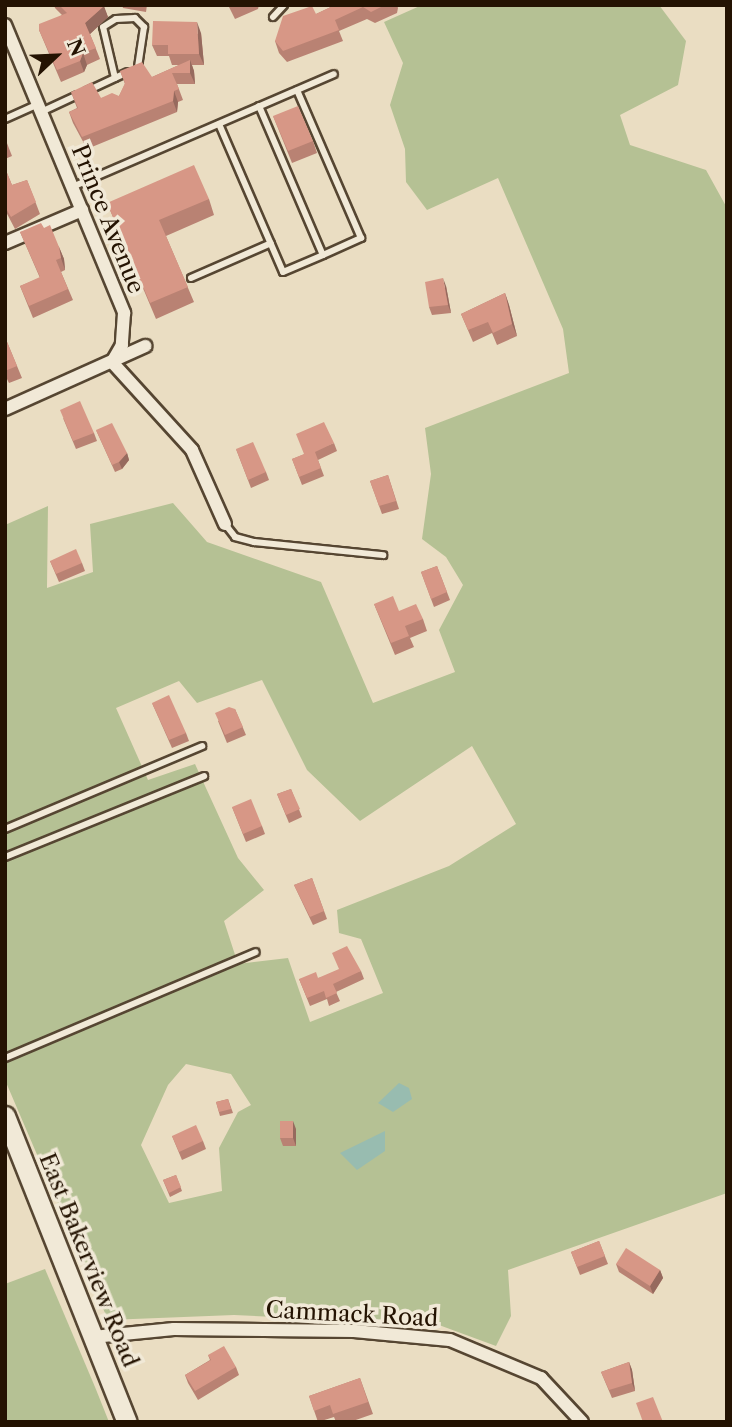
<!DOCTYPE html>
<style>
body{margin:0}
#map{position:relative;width:732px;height:1427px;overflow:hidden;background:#eaddc2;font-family:"Libre Caslon Text",serif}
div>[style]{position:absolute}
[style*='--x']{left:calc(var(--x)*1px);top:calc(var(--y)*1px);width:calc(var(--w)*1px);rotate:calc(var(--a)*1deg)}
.green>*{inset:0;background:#b5c194}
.water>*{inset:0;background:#98bcb0}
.roads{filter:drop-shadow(2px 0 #564632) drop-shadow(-2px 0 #564632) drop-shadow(0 2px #564632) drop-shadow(0 -2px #564632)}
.lane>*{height:6px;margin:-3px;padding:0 3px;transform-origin:3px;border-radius:3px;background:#f1e9d7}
.street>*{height:12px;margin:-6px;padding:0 6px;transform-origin:6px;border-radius:6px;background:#f1e9d7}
.secondary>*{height:19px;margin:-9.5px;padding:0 9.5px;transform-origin:9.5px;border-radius:9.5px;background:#f1e9d7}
.wall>*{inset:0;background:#b98273}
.shaded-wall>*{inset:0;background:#966a5e}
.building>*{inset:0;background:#d79786}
span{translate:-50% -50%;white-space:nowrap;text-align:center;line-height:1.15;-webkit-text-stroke:7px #f1e9d7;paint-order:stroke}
.street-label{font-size:23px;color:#241302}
.frame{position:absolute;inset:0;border:7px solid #241302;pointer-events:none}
.north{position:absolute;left:21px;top:21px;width:70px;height:70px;-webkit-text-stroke:5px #f1e9d7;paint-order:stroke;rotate:67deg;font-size:19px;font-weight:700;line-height:28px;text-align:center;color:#241302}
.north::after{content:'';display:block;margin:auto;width:24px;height:32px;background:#241302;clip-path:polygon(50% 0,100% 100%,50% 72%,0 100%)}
</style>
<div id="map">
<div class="green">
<div style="clip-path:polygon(evenodd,422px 5px,659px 5px,686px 41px,678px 85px,620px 115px,630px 145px,706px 170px,727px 208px,727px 1193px,508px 1270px,511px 1316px,496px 1346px,439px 1325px,234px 1315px,108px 1320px,5px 1080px,5px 525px,48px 506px,47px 588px,93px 572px,90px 524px,173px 503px,207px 542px,321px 582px,373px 703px,455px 672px,439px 630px,463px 585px,446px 557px,422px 539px,431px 474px,425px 428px,569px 373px,563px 329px,498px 178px,427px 210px,406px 182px,405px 149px,390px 105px,403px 63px,384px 22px,422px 5px,262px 680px,307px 770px,360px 821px,472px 746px,516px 824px,449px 866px,337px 910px,339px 933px,361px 939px,383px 993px,310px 1022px,288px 958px,238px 964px,224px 921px,264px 890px,238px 858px,195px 764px,148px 780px,116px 708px,179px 681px,197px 703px,262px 680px,422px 5px,186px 1064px,231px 1074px,251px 1105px,238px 1112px,219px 1148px,222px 1191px,169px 1203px,141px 1145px,168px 1085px,186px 1064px)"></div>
<div style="clip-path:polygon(45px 1269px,95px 1387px,109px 1422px,5px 1422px,5px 1284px)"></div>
</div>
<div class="water">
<div style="clip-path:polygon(399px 1083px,409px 1088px,412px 1099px,393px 1112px,378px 1103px)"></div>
<div style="clip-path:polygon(385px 1131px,385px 1151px,357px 1170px,340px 1153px)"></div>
</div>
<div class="roads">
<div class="lane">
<div style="--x:273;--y:17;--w:16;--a:-47"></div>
<div style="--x:115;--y:78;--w:52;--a:-103.2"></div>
<div style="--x:103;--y:27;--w:15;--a:-32"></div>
<div style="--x:116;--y:19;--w:19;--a:-3"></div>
<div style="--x:135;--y:18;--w:13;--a:45"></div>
<div style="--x:144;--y:27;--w:40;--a:98.5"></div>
<div style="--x:87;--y:91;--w:45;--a:-24.9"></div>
<div style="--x:259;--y:106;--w:162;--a:66.8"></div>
<div style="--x:41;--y:112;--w:40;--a:-25"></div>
<div style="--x:5;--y:119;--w:36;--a:-24"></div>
<div style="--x:219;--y:124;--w:161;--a:66.6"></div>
<div style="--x:283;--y:272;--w:43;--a:-23"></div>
<div style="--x:323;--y:255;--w:42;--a:-24.1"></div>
<div style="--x:361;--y:238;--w:161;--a:-113.4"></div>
<div style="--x:72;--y:187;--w:285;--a:-23.3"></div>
<div style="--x:191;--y:278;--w:87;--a:-23.6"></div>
<div style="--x:225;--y:524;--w:16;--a:52"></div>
<div style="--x:235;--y:537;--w:20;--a:15"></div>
<div style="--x:254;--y:542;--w:130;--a:5.8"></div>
<div style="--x:5;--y:829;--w:214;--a:-22.8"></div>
<div style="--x:5;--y:857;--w:215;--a:-22.1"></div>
<div style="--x:5;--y:1058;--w:272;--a:-22.9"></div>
</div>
<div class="street">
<div style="--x:5;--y:25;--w:312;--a:67.5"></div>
<div style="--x:124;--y:313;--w:32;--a:94"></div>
<div style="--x:122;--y:345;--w:20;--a:120"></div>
<div style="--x:112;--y:362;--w:119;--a:47.7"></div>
<div style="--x:192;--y:450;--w:81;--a:66"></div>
<div style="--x:5;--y:243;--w:84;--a:-23.2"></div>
<div style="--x:5;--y:409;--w:154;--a:-24.2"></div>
<div style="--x:93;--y:1337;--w:81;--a:-5.6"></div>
<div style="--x:174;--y:1329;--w:180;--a:0.6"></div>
<div style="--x:354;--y:1331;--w:96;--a:5.4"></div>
<div style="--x:450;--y:1340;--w:99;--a:22.7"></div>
<div style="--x:541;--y:1378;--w:60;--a:47"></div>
</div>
<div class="secondary">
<div style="--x:5;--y:1116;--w:329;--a:68.3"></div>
</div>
</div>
<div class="wall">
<div style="clip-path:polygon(54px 5px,103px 5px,108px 17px,90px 34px,100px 59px,87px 65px,84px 72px,61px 82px,39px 30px,62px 15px,55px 8px)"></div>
<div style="clip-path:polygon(122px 5px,147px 5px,146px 12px,123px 8px)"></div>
<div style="clip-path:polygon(228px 5px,259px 5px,258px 9px,235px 19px)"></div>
<div style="clip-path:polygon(335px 5px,397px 5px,398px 8px,397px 13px,375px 23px,367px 19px,339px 31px,343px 41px,287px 62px,279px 53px,275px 41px,316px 14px)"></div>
<div style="clip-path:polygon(201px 33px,204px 65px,192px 65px,194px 71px,195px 84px,177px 84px,183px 100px,178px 102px,177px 112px,87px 149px,73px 123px,69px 112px,77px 108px,71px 92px,101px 98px,119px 96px,125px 84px,120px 71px,152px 77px,179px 65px,172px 65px,169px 56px,157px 56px,152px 45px)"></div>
<div style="clip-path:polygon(273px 116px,313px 141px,317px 153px,292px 163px)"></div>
<div style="clip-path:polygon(5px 138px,12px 156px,5px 159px)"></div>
<div style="clip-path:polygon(5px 168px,12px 185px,27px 180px,40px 214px,15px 229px,5px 210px)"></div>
<div style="clip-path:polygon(209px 199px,214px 215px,166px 236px,194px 302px,156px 319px,107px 203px)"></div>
<div style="clip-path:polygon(44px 228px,59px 247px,64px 259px,65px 270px,61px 272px,73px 300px,33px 318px,20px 286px,40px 278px,20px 232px)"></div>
<div style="clip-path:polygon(446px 286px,451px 313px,432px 315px,429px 307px)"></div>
<div style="clip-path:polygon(505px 293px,509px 305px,517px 336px,497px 345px,492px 333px,473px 342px,461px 314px)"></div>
<div style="clip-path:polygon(5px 337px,22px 378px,9px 383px,6px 377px,5px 377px)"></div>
<div style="clip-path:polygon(63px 418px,94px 433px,97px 441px,76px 449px)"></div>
<div style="clip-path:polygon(96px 430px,127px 453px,129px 460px,122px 469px,115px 472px)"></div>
<div style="clip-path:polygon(334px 443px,337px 451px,318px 460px,324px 476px,302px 485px,292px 459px)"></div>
<div style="clip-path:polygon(236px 449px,266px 472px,269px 480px,251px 488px)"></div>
<div style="clip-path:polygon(388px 475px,399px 509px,382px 514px,370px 481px)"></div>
<div style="clip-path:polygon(50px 561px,82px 563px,85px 571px,59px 582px)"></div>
<div style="clip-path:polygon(437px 566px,450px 600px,434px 607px,421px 572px)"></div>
<div style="clip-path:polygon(374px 604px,423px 619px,427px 631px,410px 638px,414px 647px,395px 655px)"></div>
<div style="clip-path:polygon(152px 703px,186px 733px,189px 741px,172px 748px)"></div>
<div style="clip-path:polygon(235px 709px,246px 735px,227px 743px,218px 721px)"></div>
<div style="clip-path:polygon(291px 789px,302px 817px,289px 823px,277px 794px)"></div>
<div style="clip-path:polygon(232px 807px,262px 826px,265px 834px,246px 842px)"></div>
<div style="clip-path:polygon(312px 878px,327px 919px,313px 925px,294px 885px)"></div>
<div style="clip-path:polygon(361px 971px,364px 979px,336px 992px,340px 1001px,329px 1006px,327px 999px,310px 1006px,299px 979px,318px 978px)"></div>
<div style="clip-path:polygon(228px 1099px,233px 1113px,220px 1116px,216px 1102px)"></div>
<div style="clip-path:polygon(296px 1129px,296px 1146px,283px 1146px,280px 1138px)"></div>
<div style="clip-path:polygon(172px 1136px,203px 1141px,206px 1149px,182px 1160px)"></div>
<div style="clip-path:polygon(176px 1175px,182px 1191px,170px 1197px,163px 1180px)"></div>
<div style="clip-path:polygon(599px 1241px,608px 1264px,580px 1275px,571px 1252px)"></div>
<div style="clip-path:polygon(616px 1264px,660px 1270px,663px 1278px,653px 1294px,619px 1272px)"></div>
<div style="clip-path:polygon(208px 1355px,236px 1367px,239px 1375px,198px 1400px,188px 1383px,185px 1375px,210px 1360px)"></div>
<div style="clip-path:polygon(629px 1362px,632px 1370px,635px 1391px,612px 1398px,601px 1372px)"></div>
<div style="clip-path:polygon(360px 1378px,373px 1414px,350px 1422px,336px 1422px,334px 1417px,318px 1422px,309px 1396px)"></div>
</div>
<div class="shaded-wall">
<div style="clip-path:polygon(104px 6px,108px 17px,89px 35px,85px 23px)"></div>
<div style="clip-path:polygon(197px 22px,201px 33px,204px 65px,199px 54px)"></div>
<div style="clip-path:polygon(83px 53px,87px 65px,84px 72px,80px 61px)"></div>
<div style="clip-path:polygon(190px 60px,194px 71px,195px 84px,190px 73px)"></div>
<div style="clip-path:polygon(174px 91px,178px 102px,177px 112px,173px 101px)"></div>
<div style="clip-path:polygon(59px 247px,64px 259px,65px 270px,61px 258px)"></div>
<div style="clip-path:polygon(443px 278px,446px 286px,451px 313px,448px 305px)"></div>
<div style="clip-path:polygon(505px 293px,509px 305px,517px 336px,512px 324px)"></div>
<div style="clip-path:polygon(127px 453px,129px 460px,122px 469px,119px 462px)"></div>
<div style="clip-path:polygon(293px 1121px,296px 1129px,296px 1146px,293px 1138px)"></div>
<div style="clip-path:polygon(660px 1270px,663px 1278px,653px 1294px,650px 1286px)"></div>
<div style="clip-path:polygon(629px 1362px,632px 1370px,635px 1391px,632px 1383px)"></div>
</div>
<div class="building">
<div style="clip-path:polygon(59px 5px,103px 5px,104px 6px,85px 23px,96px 48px,83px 53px,80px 61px,57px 70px,39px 30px,39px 24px,67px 13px)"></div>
<div style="clip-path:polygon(335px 5px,385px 5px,371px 12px,363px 7px,335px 20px,339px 30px,283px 51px,275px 41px,283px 16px,312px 6px,316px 14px)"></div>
<div style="clip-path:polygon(153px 21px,197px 22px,199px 54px,168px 54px,168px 45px,152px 45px)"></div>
<div style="clip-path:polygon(190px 60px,190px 73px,172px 73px,179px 89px,174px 91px,173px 101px,82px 137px,69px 112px,78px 108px,71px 92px,92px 82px,101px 98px,112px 93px,119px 96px,125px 83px,120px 71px,142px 62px,152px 77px)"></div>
<div style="clip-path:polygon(298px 106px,313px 141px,288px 151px,273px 116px)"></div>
<div style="clip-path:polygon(194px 165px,209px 199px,159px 220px,188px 287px,150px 303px,107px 203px)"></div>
<div style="clip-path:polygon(5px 168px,12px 185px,27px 180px,36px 202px,11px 217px,5px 207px)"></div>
<div style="clip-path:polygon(41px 223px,44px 228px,50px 225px,59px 247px,61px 258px,56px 260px,68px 289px,29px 306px,20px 286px,40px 277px,20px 232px)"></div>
<div style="clip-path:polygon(443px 278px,448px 305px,429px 307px,425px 282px)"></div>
<div style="clip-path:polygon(505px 293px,512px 324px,493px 333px,488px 322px,468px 330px,461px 314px)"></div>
<div style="clip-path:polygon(5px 337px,17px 366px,5px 371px)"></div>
<div style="clip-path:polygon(80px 401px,94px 433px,73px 441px,60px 410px)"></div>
<div style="clip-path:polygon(324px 422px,334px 443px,315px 452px,321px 468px,299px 477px,292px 459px,304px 454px,296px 434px)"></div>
<div style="clip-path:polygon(112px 423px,127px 453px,119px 462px,112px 465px,96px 430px)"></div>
<div style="clip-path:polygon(253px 442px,266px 472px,248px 480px,236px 449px)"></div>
<div style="clip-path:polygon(388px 475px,396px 501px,379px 506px,370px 481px)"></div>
<div style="clip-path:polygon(76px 549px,82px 563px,56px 574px,50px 561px)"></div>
<div style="clip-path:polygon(437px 566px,447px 592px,431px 599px,421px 572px)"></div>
<div style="clip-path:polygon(393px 596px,399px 611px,416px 604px,423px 619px,405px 626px,409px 636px,391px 643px,374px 604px)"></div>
<div style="clip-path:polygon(169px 695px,186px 733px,169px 740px,152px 703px)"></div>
<div style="clip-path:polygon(229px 707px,235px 709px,243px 727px,225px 735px,215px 713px)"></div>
<div style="clip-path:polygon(291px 789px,300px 809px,286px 815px,277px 794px)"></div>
<div style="clip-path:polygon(251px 799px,262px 826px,243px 834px,232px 807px)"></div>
<div style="clip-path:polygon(312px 878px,324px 911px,310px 917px,294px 885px)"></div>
<div style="clip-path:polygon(347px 946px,361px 971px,333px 984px,337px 993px,326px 998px,324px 991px,307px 998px,299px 979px,316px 972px,318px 978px,339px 969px,332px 953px)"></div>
<div style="clip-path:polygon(228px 1099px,231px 1109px,219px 1112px,216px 1102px)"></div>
<div style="clip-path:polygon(280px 1121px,293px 1121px,293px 1138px,280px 1138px)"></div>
<div style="clip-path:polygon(196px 1125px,203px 1141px,179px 1152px,172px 1136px)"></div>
<div style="clip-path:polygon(176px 1175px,181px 1187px,169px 1193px,163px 1180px)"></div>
<div style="clip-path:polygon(599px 1241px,605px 1256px,577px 1267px,571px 1252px)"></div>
<div style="clip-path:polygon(626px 1248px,660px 1270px,650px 1286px,616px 1264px)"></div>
<div style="clip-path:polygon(224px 1346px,236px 1367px,195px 1391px,185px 1375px,211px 1360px,208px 1355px)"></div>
<div style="clip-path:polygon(629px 1362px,632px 1383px,609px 1390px,601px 1372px)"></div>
<div style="clip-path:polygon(360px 1378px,368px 1402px,333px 1414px,330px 1405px,314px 1411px,309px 1396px)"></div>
<div style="clip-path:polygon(653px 1397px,663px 1422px,643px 1422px,636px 1403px)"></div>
</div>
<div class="street-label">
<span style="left:108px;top:219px;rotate:68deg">Prince Avenue</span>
<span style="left:89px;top:1260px;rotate:68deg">East Bakerview Road</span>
<span style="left:352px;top:1314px;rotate:3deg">Cammack Road</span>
</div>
<div class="frame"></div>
<div class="north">N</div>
</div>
